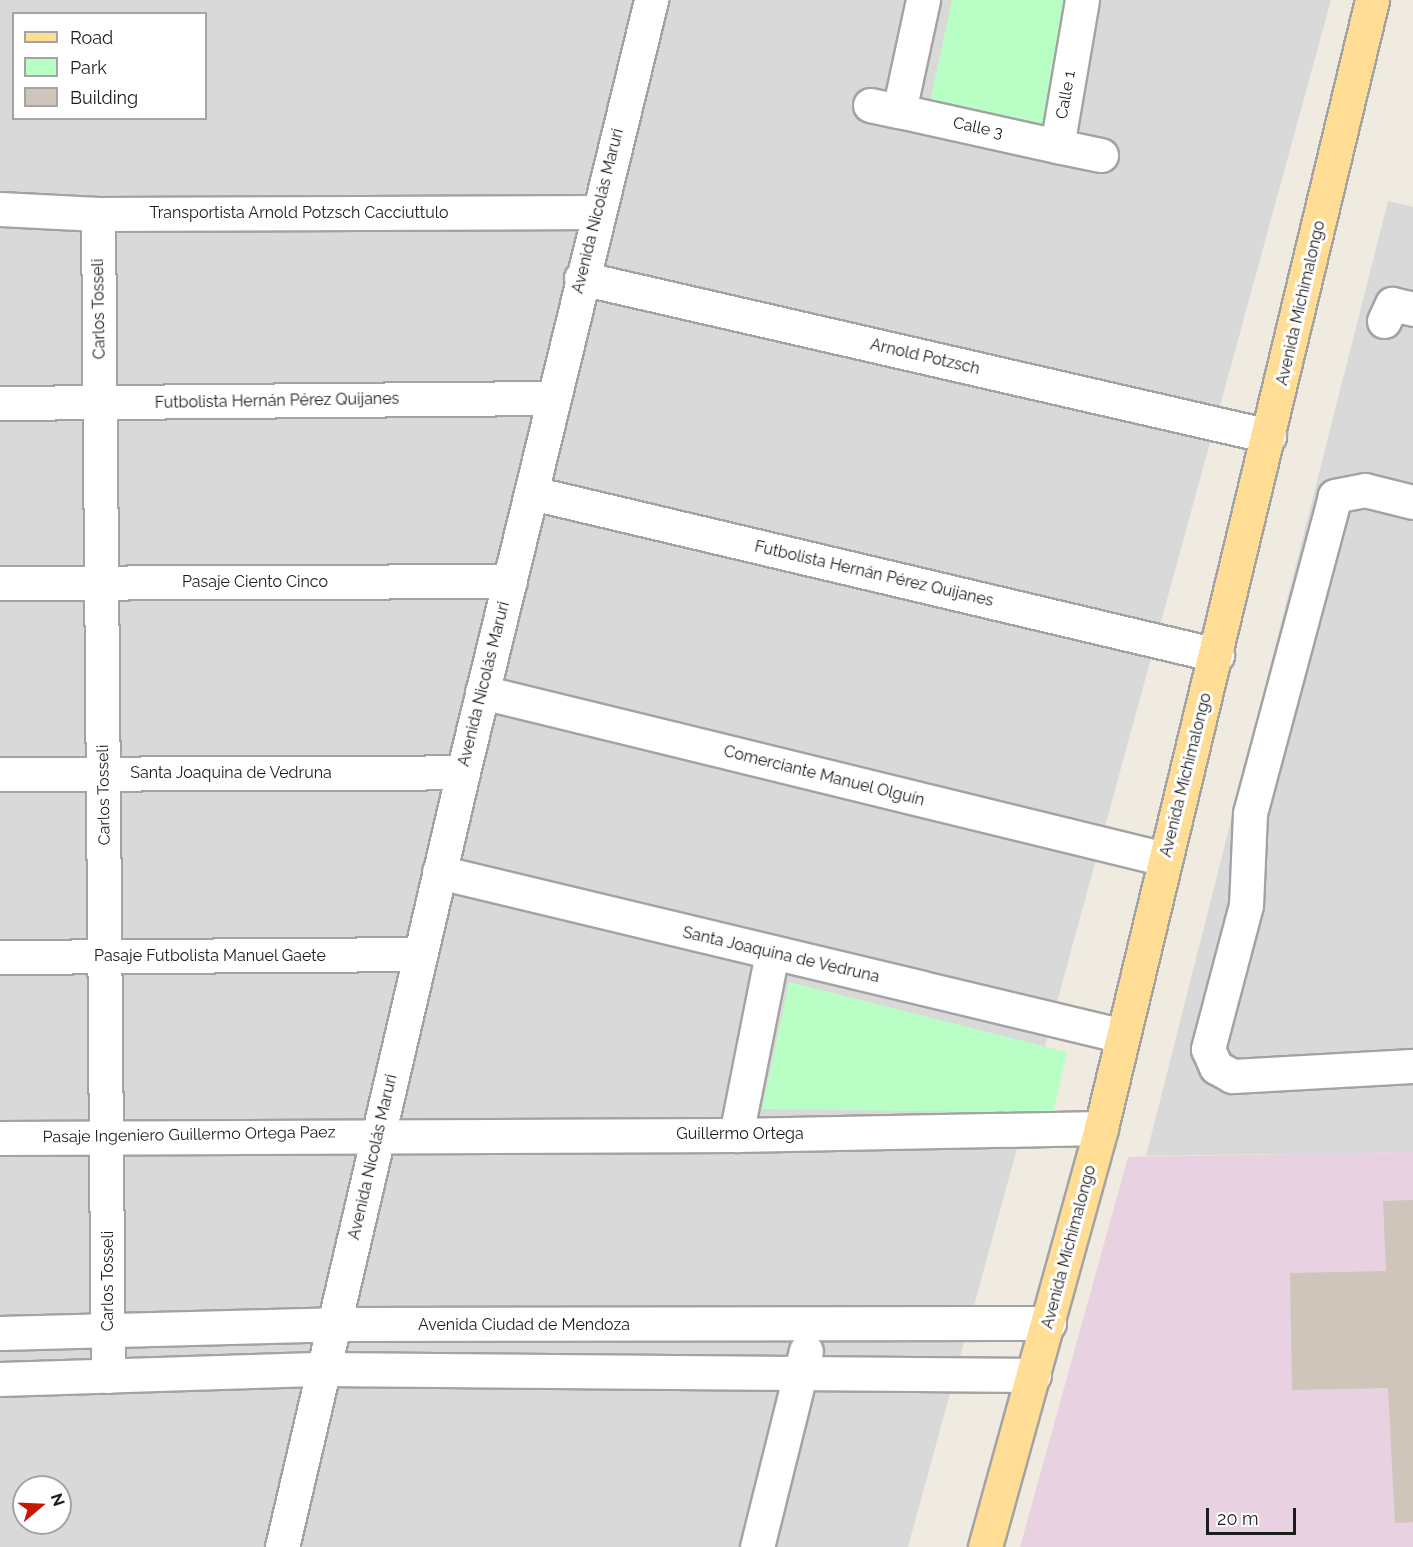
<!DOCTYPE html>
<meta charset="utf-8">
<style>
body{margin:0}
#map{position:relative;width:1413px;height:1547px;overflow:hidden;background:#efebe1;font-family:Raleway,sans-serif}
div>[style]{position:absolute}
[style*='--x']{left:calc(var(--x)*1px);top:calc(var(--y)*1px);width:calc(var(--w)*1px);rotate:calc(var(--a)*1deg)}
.residential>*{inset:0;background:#dad9d9}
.industrial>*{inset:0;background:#e8d2e2}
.park>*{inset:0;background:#b8fec5}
.building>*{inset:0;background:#cfc5ba}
.roads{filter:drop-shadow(2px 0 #a3a3a3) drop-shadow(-2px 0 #a3a3a3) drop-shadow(0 2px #a3a3a3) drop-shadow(0 -2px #a3a3a3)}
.minor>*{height:33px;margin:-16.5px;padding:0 16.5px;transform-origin:16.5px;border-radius:16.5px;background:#fff}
.major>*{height:33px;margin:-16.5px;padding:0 16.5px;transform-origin:16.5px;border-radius:16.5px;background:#ffdd95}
span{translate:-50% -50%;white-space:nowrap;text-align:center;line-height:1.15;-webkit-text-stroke:6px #fff;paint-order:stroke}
.street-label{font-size:16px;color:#1c1c1c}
.legend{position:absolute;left:12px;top:12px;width:195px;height:108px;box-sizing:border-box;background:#fff;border:2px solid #a4a4a4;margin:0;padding:8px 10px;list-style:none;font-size:18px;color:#1c1c1c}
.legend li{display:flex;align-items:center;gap:12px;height:30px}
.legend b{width:30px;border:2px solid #a4a4a4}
.north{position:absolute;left:12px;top:1475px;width:60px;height:60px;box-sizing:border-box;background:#fff;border:2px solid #a4a4a4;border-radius:50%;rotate:71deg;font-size:16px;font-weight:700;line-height:24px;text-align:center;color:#1c1c1c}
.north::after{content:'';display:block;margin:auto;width:21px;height:27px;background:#c81600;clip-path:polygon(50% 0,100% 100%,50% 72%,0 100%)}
.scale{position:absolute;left:1206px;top:1508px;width:90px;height:27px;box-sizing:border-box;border:3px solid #1c1c1c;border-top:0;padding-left:8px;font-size:18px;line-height:21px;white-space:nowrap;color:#1c1c1c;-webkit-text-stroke:4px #fff;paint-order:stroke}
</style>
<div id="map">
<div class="residential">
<div style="clip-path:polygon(evenodd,0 0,1331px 0,908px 1547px,0 1547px,0 0,14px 14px,206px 14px,206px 118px,14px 118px,14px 14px,0 0,24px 1487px,60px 1487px,60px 1523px,24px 1523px,24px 1487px)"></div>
<div style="clip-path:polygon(1388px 201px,1413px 207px,1413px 1152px,1146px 1156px)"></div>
</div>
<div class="industrial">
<div style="clip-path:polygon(1413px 1152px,1413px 1547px,1020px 1547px,1128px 1157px)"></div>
</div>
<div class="park">
<div style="clip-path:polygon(952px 0,1067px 0,1046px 134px,930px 102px)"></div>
<div style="clip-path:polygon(789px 982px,1067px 1052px,1053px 1113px,762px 1109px)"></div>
</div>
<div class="building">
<div style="clip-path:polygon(1413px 1200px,1413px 1522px,1395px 1523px,1388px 1388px,1292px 1390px,1290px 1273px,1386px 1271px,1383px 1201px)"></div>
</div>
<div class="roads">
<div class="minor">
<div style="--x:1082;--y:0;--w:148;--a:99.7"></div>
<div style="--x:1057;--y:146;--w:45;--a:11.6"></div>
<div style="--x:870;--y:105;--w:30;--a:12"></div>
<div style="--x:899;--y:111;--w:114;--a:-77.8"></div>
<div style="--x:899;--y:111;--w:162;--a:12.5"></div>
<div style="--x:0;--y:209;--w:98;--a:2.9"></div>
<div style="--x:98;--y:214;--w:500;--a:-0.23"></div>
<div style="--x:98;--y:214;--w:1162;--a:89.51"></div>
<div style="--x:581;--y:278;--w:706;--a:12.93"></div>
<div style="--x:1384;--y:321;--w:19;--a:-65"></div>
<div style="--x:1392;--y:304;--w:22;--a:13"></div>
<div style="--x:0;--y:403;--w:553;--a:-0.52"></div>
<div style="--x:532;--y:493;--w:704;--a:13.31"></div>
<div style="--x:1413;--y:502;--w:49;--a:-166"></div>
<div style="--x:1365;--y:490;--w:31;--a:169"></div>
<div style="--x:1335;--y:496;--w:329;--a:105"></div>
<div style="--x:1250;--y:814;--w:91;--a:92.5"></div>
<div style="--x:1246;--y:905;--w:149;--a:104.8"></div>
<div style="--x:1208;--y:1049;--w:20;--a:66"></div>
<div style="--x:1216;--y:1067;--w:18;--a:29"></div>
<div style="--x:1232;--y:1076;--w:181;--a:-3.2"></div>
<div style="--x:0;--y:583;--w:510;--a:-0.22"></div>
<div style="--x:482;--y:692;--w:703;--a:13.74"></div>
<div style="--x:0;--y:774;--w:463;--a:-0.2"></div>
<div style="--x:439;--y:872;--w:703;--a:13.48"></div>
<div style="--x:0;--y:957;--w:420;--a:-0.4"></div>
<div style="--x:736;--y:1135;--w:186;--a:-78.8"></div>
<div style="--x:0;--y:1138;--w:736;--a:-0.23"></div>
<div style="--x:736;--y:1135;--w:365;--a:-1.1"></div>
<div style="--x:0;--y:1333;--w:335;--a:-1.5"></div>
<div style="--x:335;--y:1324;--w:714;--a:-0.08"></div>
<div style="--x:0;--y:1379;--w:323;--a:-1.8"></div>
<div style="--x:323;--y:1369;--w:711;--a:0.48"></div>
<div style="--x:282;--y:1547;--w:796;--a:-76.85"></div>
<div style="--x:463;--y:772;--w:795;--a:-76.31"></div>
<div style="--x:757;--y:1547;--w:202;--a:-76"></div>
</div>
<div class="major">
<div style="--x:985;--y:1547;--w:435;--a:-74.5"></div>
<div style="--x:1101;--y:1128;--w:1160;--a:-76.49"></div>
</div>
</div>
<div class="street-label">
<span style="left:1066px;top:95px;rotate:-80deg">Calle 1</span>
<span style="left:978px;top:128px;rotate:12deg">Calle 3</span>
<span style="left:598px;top:211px;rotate:-76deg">Avenida Nicolás Maruri</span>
<span style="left:299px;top:213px">Transportista Arnold Potzsch Cacciuttulo</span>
<span style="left:1301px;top:303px;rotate:-77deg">Avenida Michimalongo</span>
<span style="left:99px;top:309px;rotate:-91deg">Carlos Tosseli</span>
<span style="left:925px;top:357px;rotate:13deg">Arnold Potzsch</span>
<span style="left:277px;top:401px;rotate:-1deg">Futbolista Hernán Pérez Quijanes</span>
<span style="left:874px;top:574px;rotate:13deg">Futbolista Hernán Pérez Quijanes</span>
<span style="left:255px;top:582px">Pasaje Ciento Cinco</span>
<span style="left:484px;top:684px;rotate:-76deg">Avenida Nicolás Maruri</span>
<span style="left:231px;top:773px">Santa Joaquina de Vedruna</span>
<span style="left:1186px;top:775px;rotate:-76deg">Avenida Michimalongo</span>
<span style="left:824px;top:776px;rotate:14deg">Comerciante Manuel Olguín</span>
<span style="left:104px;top:795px;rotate:-91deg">Carlos Tosseli</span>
<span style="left:781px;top:955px;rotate:13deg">Santa Joaquina de Vedruna</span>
<span style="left:210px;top:956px">Pasaje Futbolista Manuel Gaete</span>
<span style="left:740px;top:1134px">Guillermo Ortega</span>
<span style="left:189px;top:1135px;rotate:-1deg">Pasaje Ingeniero Guillermo Ortega Paez</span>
<span style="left:373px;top:1157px;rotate:-77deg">Avenida Nicolás Maruri</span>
<span style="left:1069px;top:1247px;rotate:-75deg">Avenida Michimalongo</span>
<span style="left:108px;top:1281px;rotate:-90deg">Carlos Tosseli</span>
<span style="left:524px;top:1325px">Avenida Ciudad de Mendoza</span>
</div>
<ul class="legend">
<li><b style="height:8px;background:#ffdd95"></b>Road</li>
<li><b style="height:16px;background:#b8fec5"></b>Park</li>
<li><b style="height:16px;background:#cfc5ba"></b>Building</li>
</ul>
<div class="north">N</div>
<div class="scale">20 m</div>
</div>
